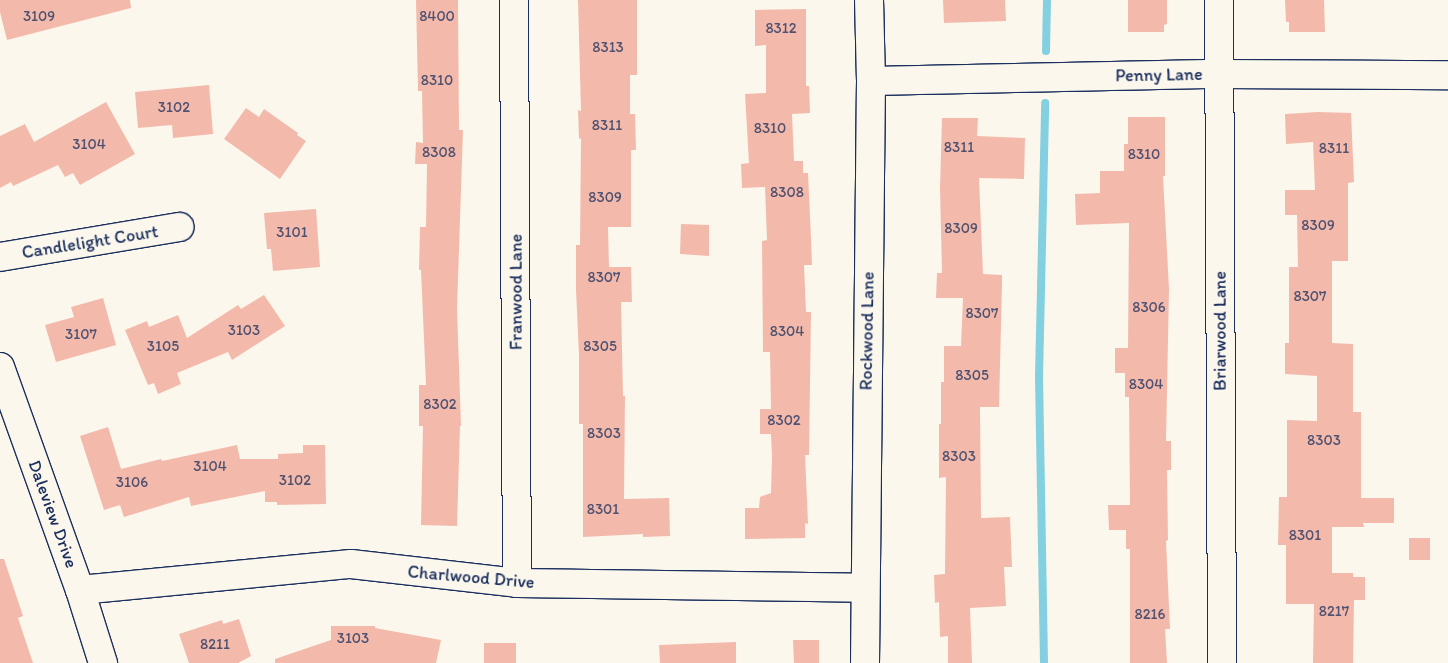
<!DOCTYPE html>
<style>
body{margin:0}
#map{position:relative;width:1448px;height:663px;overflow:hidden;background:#fbf7ec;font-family:Itim,sans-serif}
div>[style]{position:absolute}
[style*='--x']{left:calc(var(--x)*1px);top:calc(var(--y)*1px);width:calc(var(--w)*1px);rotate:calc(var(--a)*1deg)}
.stream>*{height:8px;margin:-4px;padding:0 4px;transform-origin:4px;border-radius:4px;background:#82d0e0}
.building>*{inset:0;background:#f3baab}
.roads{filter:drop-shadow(1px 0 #1b2f5e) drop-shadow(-1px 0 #1b2f5e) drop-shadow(0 1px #1b2f5e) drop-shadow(0 -1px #1b2f5e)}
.minor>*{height:28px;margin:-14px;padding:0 14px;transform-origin:14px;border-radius:14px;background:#fbf7ec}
span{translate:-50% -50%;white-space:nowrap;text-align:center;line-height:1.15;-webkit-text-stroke:5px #fbf7ec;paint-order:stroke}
.number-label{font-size:15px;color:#515271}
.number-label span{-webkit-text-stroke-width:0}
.street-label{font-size:18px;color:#1b2f5e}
</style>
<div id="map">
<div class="stream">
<div style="--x:1046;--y:51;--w:51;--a:-88.9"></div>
<div style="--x:1044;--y:663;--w:286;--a:-91"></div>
<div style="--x:1039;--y:377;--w:274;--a:-88.7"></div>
</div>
<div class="building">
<div style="clip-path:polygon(0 0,130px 0,131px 8px,7px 40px,0 12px)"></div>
<div style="clip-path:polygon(416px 0,458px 0,459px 130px,463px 130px,457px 309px,461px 426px,460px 426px,457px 526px,421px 525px,423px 426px,419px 426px,419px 385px,426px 385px,421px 270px,419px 270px,420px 227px,426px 227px,427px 164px,415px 164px,416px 142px,423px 143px,422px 91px,418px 91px)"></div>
<div style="clip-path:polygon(578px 0,637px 0,637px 75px,630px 75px,630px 114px,635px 114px,636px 150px,631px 150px,631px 227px,608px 227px,609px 267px,631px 267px,632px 302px,621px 302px,623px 396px,625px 396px,624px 499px,669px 498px,670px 536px,643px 537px,643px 534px,583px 537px,583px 424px,579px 424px,579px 355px,576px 290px,576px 245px,580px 245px,581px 138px,579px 139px,578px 110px,581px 111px)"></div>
<div style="clip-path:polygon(943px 0,1005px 0,1006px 21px,944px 23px)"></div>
<div style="clip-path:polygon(1128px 0,1167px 0,1167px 24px,1164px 25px,1164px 32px,1128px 32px)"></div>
<div style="clip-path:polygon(1285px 0,1324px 0,1325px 32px,1289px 32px,1289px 22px,1286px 22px)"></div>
<div style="clip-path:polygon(806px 9px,806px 86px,809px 86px,810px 113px,792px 114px,794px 161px,803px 161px,803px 173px,808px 173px,811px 239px,812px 265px,804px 265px,806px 312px,811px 312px,809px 455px,805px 455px,808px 524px,805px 523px,805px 538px,745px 539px,745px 508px,759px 508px,760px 497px,771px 493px,772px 456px,771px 434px,760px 434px,760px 409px,771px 409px,770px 352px,763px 352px,762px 241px,767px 240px,765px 187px,742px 188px,741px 164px,749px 163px,745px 94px,766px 93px,766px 45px,755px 46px,755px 10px)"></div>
<div style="clip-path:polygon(209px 85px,213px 134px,173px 138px,172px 125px,138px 128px,135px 92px)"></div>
<div style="clip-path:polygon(106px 102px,135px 154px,80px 185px,73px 173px,65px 177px,58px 165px,13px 186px,11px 182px,0 188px,0 136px,25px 124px,34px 142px)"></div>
<div style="clip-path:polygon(246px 108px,259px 117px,264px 109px,298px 133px,297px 135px,306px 141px,280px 179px,224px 139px)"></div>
<div style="clip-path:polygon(1318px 112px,1351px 113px,1354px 182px,1348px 183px,1348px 261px,1332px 261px,1332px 343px,1353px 344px,1353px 412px,1361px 412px,1361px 498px,1394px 498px,1394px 523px,1363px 523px,1364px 527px,1332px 527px,1332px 573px,1353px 573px,1353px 577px,1365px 577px,1365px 600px,1354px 600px,1353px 663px,1313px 663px,1314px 604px,1286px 604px,1286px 545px,1278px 545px,1279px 497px,1287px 497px,1287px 420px,1317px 421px,1317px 376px,1285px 374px,1285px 343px,1289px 343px,1289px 267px,1298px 267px,1297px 215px,1285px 215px,1285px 190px,1315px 190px,1313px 142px,1286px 144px,1285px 114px)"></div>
<div style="clip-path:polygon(1128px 117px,1165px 117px,1165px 176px,1163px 176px,1169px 289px,1166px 441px,1171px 441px,1171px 470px,1167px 470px,1168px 540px,1166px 541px,1170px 629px,1165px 629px,1167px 663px,1130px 663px,1130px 549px,1126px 549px,1126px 530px,1109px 530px,1108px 505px,1130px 505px,1129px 397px,1125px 397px,1125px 373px,1115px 373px,1115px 348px,1128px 348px,1129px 223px,1076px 225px,1075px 194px,1100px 193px,1100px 171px,1124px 171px,1124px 144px,1128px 144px)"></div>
<div style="clip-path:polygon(942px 118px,978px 118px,977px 136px,1025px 138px,1024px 179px,979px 178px,983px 274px,1002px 275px,1002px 283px,999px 407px,980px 407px,981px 518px,1010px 517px,1012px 567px,1004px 567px,1006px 606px,970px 608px,972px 663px,948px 663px,948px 636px,940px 637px,939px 602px,935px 603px,934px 575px,945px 574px,946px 477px,939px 478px,939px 424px,941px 424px,941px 382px,944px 382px,944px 346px,961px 346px,963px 298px,936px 298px,937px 273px,942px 273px,940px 188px)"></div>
<div style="clip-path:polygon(316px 209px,320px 267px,273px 271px,271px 249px,267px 249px,264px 213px)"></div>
<div style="clip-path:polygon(681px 224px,709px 225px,709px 256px,680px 254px)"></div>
<div style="clip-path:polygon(264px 295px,285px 326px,232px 360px,228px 352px,177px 373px,181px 384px,158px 394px,154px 383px,148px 385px,125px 330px,147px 321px,149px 327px,178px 315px,187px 338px,238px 305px,241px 309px)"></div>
<div style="clip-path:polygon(103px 298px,116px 345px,56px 362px,45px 325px,74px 317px,71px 307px)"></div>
<div style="clip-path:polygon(108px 427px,121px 469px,161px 459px,162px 461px,237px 445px,240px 459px,278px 459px,278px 454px,303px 453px,303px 445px,325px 445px,326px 504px,277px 505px,277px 502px,265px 502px,265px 491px,191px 506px,189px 497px,124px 517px,120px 505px,104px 510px,80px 436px)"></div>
<div style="clip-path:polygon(1409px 538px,1430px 538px,1430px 560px,1409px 560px)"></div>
<div style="clip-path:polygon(0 559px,4px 559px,23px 616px,18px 618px,33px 663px,0 663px)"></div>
<div style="clip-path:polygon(239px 619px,251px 656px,238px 663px,189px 663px,179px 634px,222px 620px,223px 624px)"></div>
<div style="clip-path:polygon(331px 626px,375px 626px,375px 628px,441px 640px,436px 663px,275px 663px,275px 659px,331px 640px)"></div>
<div style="clip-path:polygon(793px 640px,819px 640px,819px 663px,794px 663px)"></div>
<div style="clip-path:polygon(736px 642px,736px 663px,660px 663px,659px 645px)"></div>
<div style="clip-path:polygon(484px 643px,516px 643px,516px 663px,484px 663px)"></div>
</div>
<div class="roads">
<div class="minor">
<div style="--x:514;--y:0;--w:583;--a:89.71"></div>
<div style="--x:1219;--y:0;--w:663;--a:89.74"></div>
<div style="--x:871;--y:81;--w:348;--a:-1.2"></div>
<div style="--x:1219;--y:74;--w:229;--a:0.3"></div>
<div style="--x:0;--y:257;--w:182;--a:-9.5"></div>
<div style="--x:0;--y:367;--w:237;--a:70.3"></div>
<div style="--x:80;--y:590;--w:77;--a:72.5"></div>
<div style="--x:80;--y:590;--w:272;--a:-5.5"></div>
<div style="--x:351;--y:564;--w:167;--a:6.5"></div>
<div style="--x:517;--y:583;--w:347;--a:0.8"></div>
<div style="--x:865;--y:663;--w:582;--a:-89.41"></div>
<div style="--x:871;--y:81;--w:81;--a:-91.4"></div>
</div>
</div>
<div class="number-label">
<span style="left:39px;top:17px">3109</span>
<span style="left:437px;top:17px">8400</span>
<span style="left:781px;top:29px">8312</span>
<span style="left:608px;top:48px">8313</span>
<span style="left:437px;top:81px">8310</span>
<span style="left:174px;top:108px">3102</span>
<span style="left:607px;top:126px">8311</span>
<span style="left:770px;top:129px">8310</span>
<span style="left:89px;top:145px">3104</span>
<span style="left:959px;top:148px">8311</span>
<span style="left:1334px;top:149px">8311</span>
<span style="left:439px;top:153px">8308</span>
<span style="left:1144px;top:155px">8310</span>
<span style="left:787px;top:193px">8308</span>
<span style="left:605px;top:198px">8309</span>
<span style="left:1318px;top:226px">8309</span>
<span style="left:961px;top:229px">8309</span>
<span style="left:292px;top:233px">3101</span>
<span style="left:604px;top:278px">8307</span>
<span style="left:1310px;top:297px">8307</span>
<span style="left:1149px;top:308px">8306</span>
<span style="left:982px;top:314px">8307</span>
<span style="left:244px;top:331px">3103</span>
<span style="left:787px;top:332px">8304</span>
<span style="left:81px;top:335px">3107</span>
<span style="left:163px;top:347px">3105</span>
<span style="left:600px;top:347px">8305</span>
<span style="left:972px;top:376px">8305</span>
<span style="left:1146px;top:385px">8304</span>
<span style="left:440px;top:405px">8302</span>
<span style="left:784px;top:421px">8302</span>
<span style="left:604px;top:434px">8303</span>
<span style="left:1324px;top:441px">8303</span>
<span style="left:959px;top:457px">8303</span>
<span style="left:210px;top:467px">3104</span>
<span style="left:295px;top:481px">3102</span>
<span style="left:132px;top:483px">3106</span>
<span style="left:603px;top:510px">8301</span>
<span style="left:1305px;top:536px">8301</span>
<span style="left:1334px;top:612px">8217</span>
<span style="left:1150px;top:615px">8216</span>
<span style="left:353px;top:639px">3103</span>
<span style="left:215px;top:645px">8211</span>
</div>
<div class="street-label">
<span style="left:1159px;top:75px;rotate:-1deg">Penny Lane</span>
<span style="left:90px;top:242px;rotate:-9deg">Candlelight Court</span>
<span style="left:516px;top:292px;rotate:-90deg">Franwood Lane</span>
<span style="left:867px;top:331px;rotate:-89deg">Rockwood Lane</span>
<span style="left:1220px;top:331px;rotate:-90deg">Briarwood Lane</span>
<span style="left:53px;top:514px;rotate:70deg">Daleview Drive</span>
<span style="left:471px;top:577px;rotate:5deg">Charlwood Drive</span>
</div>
</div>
